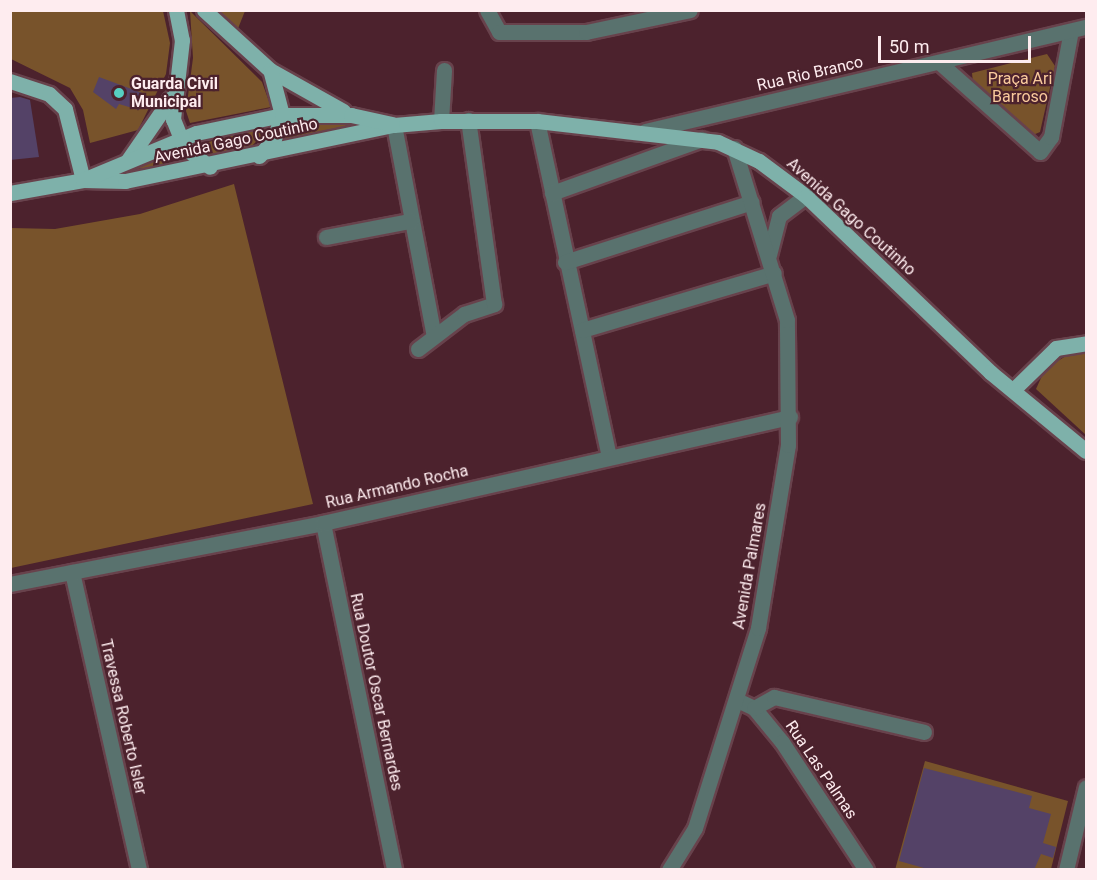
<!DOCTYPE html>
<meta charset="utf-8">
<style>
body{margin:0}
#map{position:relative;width:1097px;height:880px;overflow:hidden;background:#4c222d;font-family:Roboto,sans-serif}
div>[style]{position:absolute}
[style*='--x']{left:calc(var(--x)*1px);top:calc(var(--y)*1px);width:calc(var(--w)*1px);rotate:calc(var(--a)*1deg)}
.green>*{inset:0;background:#78532b}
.building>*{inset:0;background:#544267}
.roads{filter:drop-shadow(2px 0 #68424c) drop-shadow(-2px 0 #68424c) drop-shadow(0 2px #68424c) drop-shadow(0 -2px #68424c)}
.minor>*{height:15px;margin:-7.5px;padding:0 7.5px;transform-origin:7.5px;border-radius:7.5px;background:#59726e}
.major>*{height:15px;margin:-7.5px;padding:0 7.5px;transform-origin:7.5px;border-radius:7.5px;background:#7eb1aa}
.dots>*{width:16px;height:16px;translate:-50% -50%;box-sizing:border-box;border:3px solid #4c222d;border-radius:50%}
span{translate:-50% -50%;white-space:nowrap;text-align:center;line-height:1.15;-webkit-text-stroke:4.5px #4c222d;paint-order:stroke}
.street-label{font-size:16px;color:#feecef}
.park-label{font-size:16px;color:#f9ca9c}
.poi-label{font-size:16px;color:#feecef;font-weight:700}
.left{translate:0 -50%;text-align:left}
.frame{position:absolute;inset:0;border:12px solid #feecef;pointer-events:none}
.scale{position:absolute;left:878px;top:36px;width:153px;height:27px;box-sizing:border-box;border:3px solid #feecef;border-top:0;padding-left:8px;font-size:18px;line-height:21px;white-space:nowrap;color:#feecef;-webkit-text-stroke:4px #4c222d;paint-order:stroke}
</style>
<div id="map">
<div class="green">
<div style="clip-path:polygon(10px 11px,163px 11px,170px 43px,166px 74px,138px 130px,90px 143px,83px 110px,70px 88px,11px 59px)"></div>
<div style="clip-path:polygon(190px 11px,262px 82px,271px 107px,190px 123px,186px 111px,193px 58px)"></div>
<div style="clip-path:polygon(216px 11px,245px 11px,237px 31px)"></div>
<div style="clip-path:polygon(1047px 54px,1055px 66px,1040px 132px,1033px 135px,973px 83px,972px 73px)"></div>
<div style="clip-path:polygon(288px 123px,345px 125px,363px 130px,284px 145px)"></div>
<div style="clip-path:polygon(271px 126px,250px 148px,208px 156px,193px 146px)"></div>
<div style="clip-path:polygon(162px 155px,173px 165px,127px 170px)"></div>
<div style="clip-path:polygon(234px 184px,313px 504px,11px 568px,11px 228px,55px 229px,140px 214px)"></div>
<div style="clip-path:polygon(1069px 354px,1086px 354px,1086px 435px,1036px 389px,1045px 369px)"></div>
<div style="clip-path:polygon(925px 761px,1068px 801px,1051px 869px,895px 870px)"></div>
</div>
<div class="building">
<div style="clip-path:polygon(99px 77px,145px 94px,139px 110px,119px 104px,116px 109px,93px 92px)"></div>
<div style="clip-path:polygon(20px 97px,30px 100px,39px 157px,10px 160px,10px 98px)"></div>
<div style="clip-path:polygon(924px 768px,1032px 796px,1029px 808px,1051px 814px,1043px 843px,1056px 847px,1053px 858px,1041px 854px,1034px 870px,931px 870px,899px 861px)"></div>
</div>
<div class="roads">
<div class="minor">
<div style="--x:487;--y:10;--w:25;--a:61"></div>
<div style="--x:499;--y:32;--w:87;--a:0"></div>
<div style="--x:586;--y:32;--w:106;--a:-11.9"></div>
<div style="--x:941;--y:64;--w:132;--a:41.6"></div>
<div style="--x:1040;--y:152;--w:19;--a:-54"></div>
<div style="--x:1051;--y:137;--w:104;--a:-79.4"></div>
<div style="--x:441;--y:121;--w:51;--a:-86.6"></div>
<div style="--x:537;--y:121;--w:343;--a:77.9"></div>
<div style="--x:394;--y:125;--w:215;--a:79.3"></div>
<div style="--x:645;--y:131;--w:453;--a:-13.3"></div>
<div style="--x:552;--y:193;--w:159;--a:-19.8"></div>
<div style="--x:326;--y:237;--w:86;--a:-10.8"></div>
<div style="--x:769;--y:255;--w:40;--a:-75.6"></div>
<div style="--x:779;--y:216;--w:34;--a:-37"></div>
<div style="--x:565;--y:262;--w:196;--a:-17.8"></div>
<div style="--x:582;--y:330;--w:200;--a:-16.5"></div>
<div style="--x:418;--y:349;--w:58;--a:-37.3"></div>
<div style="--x:464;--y:314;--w:32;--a:-18"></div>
<div style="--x:494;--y:304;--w:186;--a:-98"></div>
<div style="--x:323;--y:523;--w:354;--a:78.4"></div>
<div style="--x:72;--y:572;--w:305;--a:77.3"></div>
<div style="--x:10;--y:584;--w:319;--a:-11"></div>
<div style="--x:323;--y:523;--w:479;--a:-12.8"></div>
<div style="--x:737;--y:700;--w:19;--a:25"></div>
<div style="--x:754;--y:708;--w:44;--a:50.5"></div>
<div style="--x:782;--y:742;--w:153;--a:56.7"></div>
<div style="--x:754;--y:708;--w:23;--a:-29"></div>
<div style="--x:774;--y:697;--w:154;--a:13.1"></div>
<div style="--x:669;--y:870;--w:49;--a:-58.2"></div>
<div style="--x:695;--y:828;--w:210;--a:-72.5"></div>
<div style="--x:758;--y:628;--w:185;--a:-80.7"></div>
<div style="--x:788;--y:445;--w:125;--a:-90.5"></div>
<div style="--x:787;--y:320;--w:180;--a:-107.1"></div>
<div style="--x:1066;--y:870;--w:85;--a:-76.5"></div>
</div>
<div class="major">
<div style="--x:176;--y:10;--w:31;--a:79"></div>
<div style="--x:182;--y:40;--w:80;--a:96.5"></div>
<div style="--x:173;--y:119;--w:31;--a:68"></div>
<div style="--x:185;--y:148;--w:31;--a:37"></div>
<div style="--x:204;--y:10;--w:89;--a:42.3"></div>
<div style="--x:270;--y:70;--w:84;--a:29.3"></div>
<div style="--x:10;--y:81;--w:41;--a:18.4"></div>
<div style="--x:49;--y:94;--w:22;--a:43"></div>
<div style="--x:65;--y:109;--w:73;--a:75.8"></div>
<div style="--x:259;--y:156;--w:23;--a:-49"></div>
<div style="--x:274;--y:139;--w:25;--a:-72"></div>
<div style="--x:282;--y:115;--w:43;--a:-104.7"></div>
<div style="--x:128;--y:160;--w:75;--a:-55.3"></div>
<div style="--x:83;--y:180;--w:42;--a:1.4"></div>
<div style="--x:125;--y:181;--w:275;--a:-11.8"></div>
<div style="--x:394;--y:125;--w:47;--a:-4.9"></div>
<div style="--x:441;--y:121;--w:96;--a:0"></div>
<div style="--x:537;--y:121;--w:182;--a:6.6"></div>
<div style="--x:718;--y:142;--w:45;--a:24.9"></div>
<div style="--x:759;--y:161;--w:59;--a:36.7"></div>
<div style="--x:806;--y:196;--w:255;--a:43.7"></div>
<div style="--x:990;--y:372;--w:124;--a:39.5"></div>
<div style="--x:10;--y:193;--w:74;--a:-10.1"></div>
<div style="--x:83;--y:180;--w:122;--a:-22.6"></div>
<div style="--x:196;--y:133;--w:88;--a:-11.8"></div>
<div style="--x:282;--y:115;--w:69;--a:0"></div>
<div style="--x:351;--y:115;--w:42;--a:12.4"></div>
<div style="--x:1013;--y:390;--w:60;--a:-44.3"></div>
<div style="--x:1056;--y:348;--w:30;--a:-9"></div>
</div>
</div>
<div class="dots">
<div style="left:119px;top:93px;background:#57cec1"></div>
</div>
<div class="street-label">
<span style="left:810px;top:74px;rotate:-13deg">Rua Rio Branco</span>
<span style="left:236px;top:141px;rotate:-12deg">Avenida Gago Coutinho</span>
<span style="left:851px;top:217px;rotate:42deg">Avenida Gago Coutinho</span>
<span style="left:397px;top:487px;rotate:-13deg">Rua Armando Rocha</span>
<span style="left:750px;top:566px;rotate:-80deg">Avenida Palmares</span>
<span style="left:376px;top:692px;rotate:78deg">Rua Doutor Oscar Bernardes</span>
<span style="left:123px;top:717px;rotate:77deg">Travessa Roberto Isler</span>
<span style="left:821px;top:770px;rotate:56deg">Rua Las Palmas</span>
</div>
<div class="park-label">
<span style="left:1020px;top:88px">Praça Ari<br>Barroso</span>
</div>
<div class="poi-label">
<span class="left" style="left:131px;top:93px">Guarda Civil<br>Municipal</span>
</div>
<div class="frame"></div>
<div class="scale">50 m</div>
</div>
